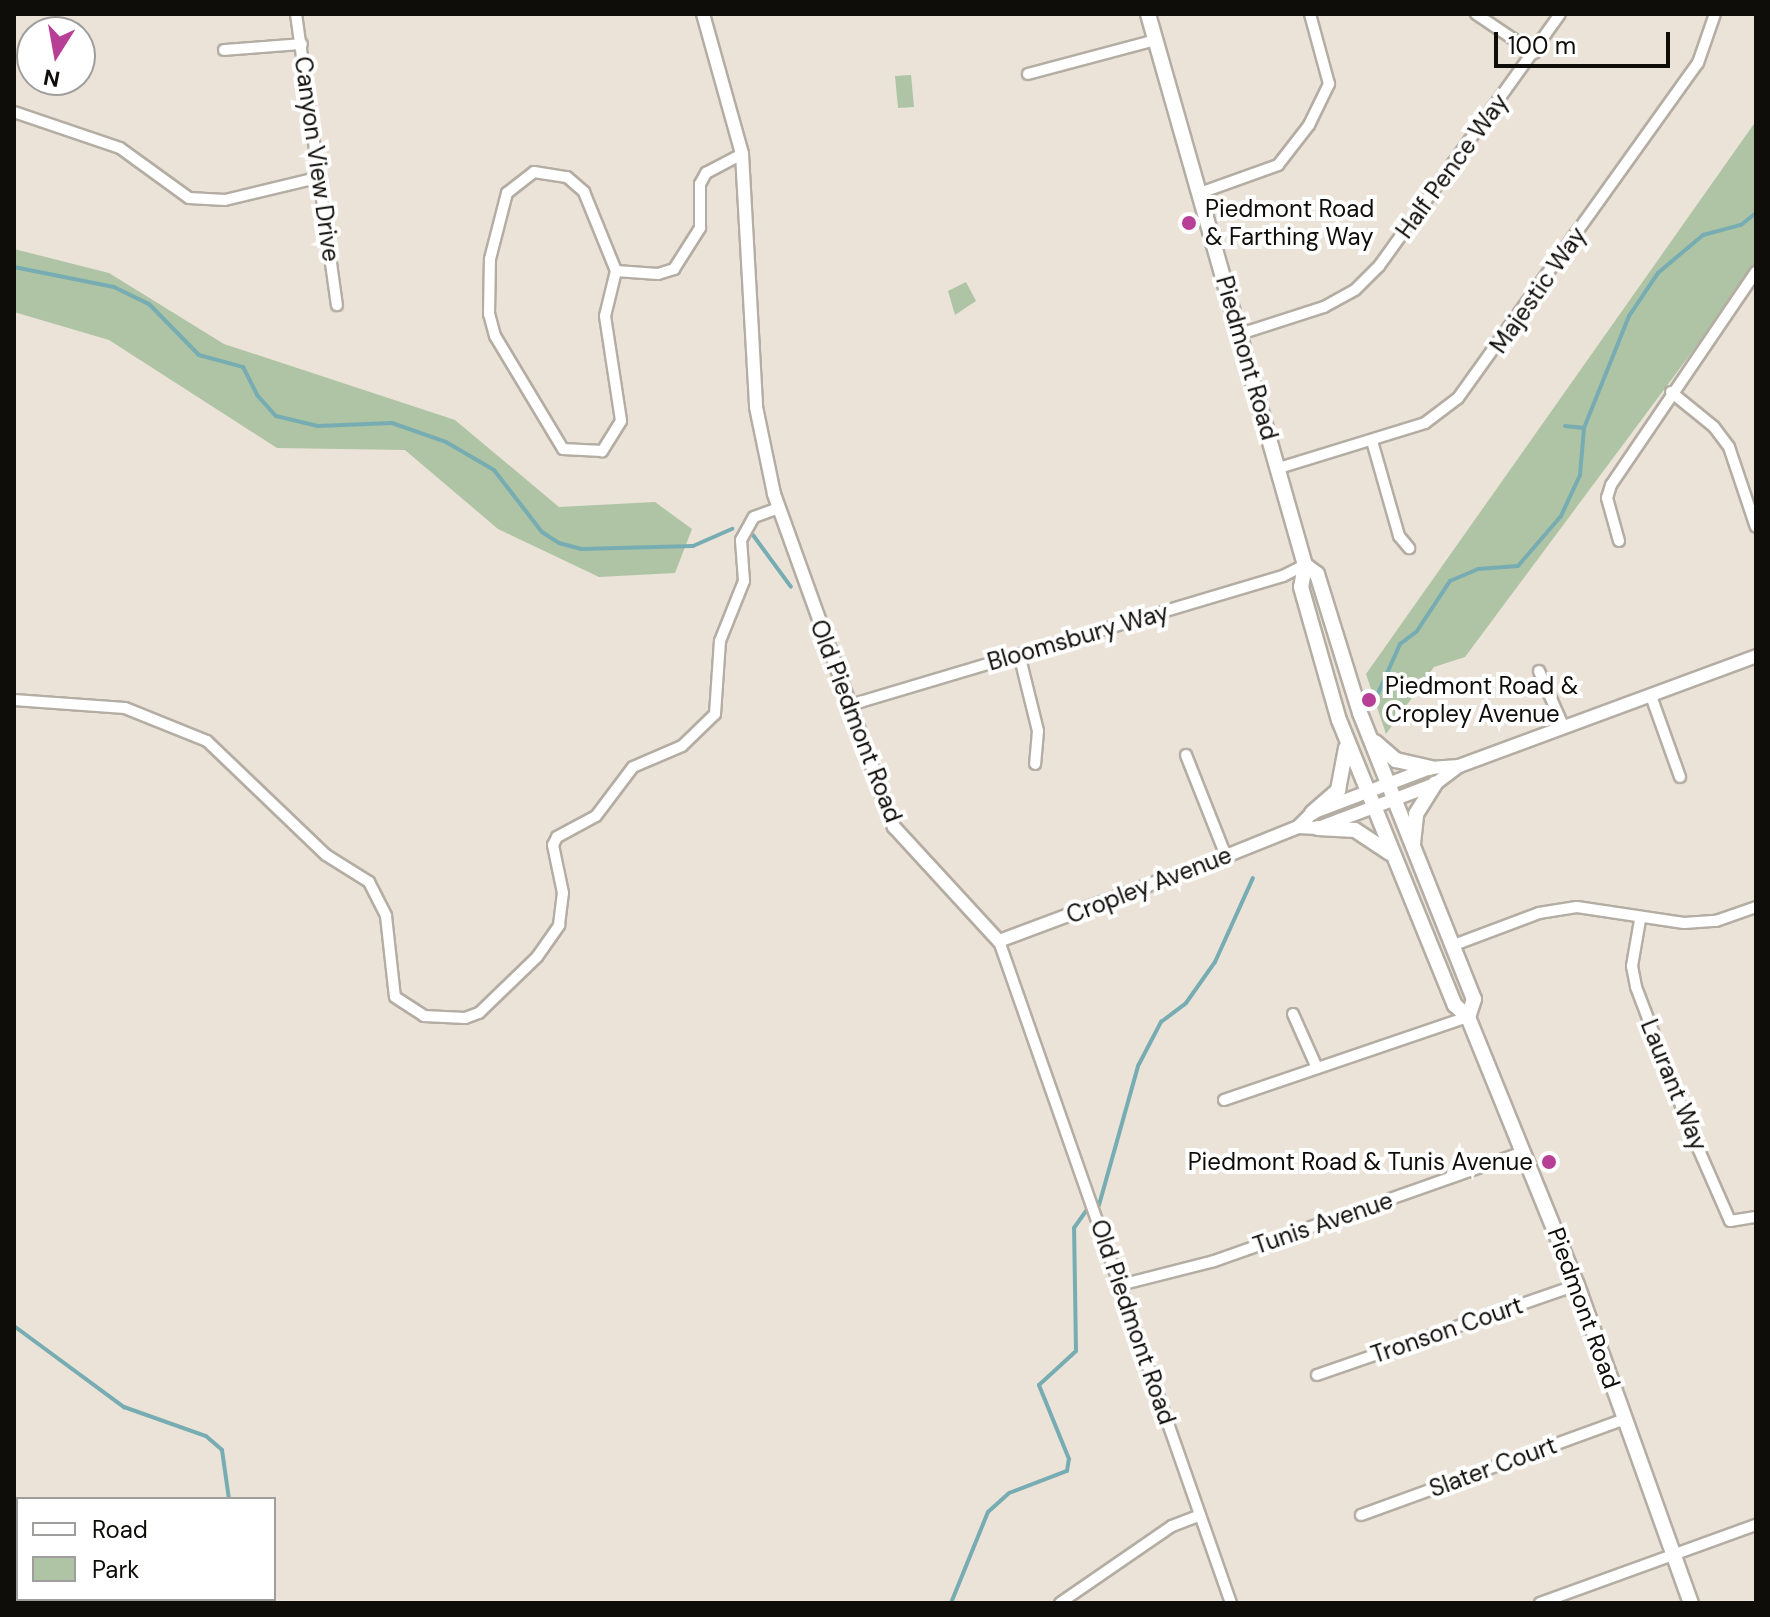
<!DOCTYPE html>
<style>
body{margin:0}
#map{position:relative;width:1770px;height:1617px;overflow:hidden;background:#ebe3d8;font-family:"DM Sans",sans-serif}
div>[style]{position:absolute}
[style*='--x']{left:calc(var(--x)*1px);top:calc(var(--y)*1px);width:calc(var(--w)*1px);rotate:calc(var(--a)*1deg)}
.green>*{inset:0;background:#aec4a5}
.stream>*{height:4px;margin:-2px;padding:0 2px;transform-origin:2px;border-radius:2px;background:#77adb2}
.roads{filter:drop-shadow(2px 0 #b4ada3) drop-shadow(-2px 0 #b4ada3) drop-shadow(0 2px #b4ada3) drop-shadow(0 -2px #b4ada3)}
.minor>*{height:10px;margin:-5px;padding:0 5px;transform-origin:5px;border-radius:5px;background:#fff}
.tertiary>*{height:12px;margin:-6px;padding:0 6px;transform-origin:6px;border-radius:6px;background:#fff}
.secondary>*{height:14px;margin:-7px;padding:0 7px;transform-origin:7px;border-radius:7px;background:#fff}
.dots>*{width:22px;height:22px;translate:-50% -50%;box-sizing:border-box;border:4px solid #fff;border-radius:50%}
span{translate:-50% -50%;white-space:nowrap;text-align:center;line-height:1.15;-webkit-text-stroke:8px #fff;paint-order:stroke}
.street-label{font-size:24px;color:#0f0d09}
.poi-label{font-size:24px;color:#0f0d09}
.left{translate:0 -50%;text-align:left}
.right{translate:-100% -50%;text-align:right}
.frame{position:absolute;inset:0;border:16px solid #0f0d09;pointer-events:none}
.legend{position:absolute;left:16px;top:1497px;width:260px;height:104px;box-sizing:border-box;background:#fff;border:2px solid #9f9e9d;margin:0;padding:10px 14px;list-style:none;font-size:24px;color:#0f0d09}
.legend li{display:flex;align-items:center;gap:16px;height:40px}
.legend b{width:40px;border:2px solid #9f9e9d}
.north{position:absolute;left:16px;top:16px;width:80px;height:80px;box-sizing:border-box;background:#fff;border:2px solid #9f9e9d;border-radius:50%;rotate:191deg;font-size:22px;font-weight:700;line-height:32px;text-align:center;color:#0f0d09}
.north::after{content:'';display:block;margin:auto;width:28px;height:36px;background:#b73f95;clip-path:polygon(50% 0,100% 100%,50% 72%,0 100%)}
.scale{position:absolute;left:1494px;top:32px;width:176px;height:36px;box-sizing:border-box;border:4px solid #0f0d09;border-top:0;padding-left:10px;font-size:24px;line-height:28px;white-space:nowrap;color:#0f0d09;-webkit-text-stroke:6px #fff;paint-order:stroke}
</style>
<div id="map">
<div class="green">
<div style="clip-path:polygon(911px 75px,914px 107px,898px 108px,895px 76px)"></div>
<div style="clip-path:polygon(1756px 121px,1756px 266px,1465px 657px,1434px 667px,1386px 734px,1366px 674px)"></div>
<div style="clip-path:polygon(14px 249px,109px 273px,224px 344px,455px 420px,559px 507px,655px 502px,692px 529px,675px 573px,599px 577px,498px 529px,405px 450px,277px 448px,109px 340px,14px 312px)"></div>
<div style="clip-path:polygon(966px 282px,976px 301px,955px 315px,948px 291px)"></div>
</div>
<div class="stream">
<div style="--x:14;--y:267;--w:102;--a:11.3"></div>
<div style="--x:114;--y:287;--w:39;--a:26"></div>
<div style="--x:149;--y:304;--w:71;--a:45.6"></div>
<div style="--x:199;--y:355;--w:46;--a:15.3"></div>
<div style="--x:243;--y:367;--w:31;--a:63"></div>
<div style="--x:257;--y:395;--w:28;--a:48"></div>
<div style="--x:276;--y:416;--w:43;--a:13.4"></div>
<div style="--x:318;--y:426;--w:74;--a:-2.3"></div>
<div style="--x:392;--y:423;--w:57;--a:19.4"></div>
<div style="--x:446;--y:442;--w:56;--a:30.3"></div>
<div style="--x:494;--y:470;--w:78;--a:52.3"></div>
<div style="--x:542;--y:532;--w:20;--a:33"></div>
<div style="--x:559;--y:543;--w:23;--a:15"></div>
<div style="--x:581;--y:549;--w:112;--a:-1.5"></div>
<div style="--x:693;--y:546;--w:43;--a:-23.6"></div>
<div style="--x:1565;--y:426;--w:19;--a:6"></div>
<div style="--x:753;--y:535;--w:64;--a:53.8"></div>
<div style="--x:1376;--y:698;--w:59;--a:-66"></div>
<div style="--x:1400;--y:644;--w:21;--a:-37"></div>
<div style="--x:1417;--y:631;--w:60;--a:-56.6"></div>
<div style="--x:1450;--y:581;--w:30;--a:-23"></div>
<div style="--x:1478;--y:569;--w:40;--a:-4.3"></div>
<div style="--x:1518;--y:566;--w:66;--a:-49.3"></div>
<div style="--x:1561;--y:516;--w:45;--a:-65.1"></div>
<div style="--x:1580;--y:475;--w:47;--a:-85.1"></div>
<div style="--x:1584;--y:428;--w:121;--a:-68.1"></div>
<div style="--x:1629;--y:316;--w:52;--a:-56"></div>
<div style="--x:1658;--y:273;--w:59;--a:-40.2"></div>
<div style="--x:1703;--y:235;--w:39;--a:-15"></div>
<div style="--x:1741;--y:225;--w:19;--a:-39"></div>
<div style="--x:14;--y:1130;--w:26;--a:90"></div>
<div style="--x:1099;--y:1205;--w:144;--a:-74.3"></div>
<div style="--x:1138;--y:1066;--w:50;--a:-62.4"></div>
<div style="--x:1161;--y:1022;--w:31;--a:-37"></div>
<div style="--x:1186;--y:1003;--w:50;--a:-54.7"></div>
<div style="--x:1215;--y:962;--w:92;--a:-65.7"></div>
<div style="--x:14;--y:1326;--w:137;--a:36.4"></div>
<div style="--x:124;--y:1407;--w:87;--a:19.5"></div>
<div style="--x:206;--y:1436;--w:21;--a:41"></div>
<div style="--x:222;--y:1450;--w:49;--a:81.9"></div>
<div style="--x:213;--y:1599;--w:4;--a:63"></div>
<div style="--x:951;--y:1603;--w:98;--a:-67.9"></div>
<div style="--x:988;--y:1512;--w:28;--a:-42"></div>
<div style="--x:1009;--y:1493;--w:62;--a:-20.8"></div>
<div style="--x:1067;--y:1471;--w:12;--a:-81"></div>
<div style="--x:1069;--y:1459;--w:80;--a:-112.1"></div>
<div style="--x:1039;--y:1385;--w:50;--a:-42.6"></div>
<div style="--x:1076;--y:1351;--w:123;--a:-90.9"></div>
<div style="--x:1074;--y:1228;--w:21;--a:-55"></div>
</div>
<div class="roads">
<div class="minor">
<div style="--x:296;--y:14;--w:294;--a:82"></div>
<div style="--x:1476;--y:14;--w:70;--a:33.9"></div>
<div style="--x:224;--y:50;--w:78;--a:-4.4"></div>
<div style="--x:1028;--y:74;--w:132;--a:-14.9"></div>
<div style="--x:14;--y:112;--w:112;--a:18.8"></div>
<div style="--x:120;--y:148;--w:85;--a:35.9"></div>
<div style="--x:189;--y:198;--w:36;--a:3"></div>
<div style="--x:225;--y:200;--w:99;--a:-13.5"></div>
<div style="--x:534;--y:172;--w:33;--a:9"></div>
<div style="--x:567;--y:177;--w:23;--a:41"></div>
<div style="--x:584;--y:192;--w:85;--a:67.9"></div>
<div style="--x:616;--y:271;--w:46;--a:103.7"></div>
<div style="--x:605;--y:316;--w:106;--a:81.3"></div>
<div style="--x:621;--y:421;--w:36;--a:122"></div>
<div style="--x:602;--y:451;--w:39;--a:-177"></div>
<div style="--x:563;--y:449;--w:132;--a:-121"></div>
<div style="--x:495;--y:336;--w:23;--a:-105"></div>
<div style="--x:489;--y:314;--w:55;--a:-89"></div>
<div style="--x:490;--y:259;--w:68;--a:-75.6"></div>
<div style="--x:507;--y:193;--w:34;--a:-38"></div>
<div style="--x:1200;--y:193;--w:83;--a:-19.7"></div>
<div style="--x:1278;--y:165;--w:51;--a:-52.2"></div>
<div style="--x:1309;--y:125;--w:46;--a:-64"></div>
<div style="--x:1329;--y:84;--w:73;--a:-105.2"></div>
<div style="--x:616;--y:271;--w:42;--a:4.1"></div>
<div style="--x:658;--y:274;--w:17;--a:-17"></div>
<div style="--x:674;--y:269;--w:49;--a:-57.6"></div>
<div style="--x:700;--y:228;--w:44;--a:-90"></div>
<div style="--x:700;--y:184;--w:13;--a:-61"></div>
<div style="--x:706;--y:173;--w:41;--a:-27.8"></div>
<div style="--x:1240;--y:334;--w:88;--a:-17.8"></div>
<div style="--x:1324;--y:307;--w:35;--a:-29"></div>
<div style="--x:1355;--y:290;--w:34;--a:-45"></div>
<div style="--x:1379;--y:266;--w:310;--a:-54.3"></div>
<div style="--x:1671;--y:392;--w:55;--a:39.1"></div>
<div style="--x:1714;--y:427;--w:25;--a:53"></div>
<div style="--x:1729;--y:447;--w:84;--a:71.4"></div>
<div style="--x:1372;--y:441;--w:99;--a:74.1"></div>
<div style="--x:1399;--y:536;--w:16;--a:50"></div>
<div style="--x:1279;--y:468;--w:153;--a:-17.1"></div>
<div style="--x:1425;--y:423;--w:41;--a:-37.1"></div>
<div style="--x:1458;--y:398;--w:412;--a:-54.4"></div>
<div style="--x:1698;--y:63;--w:52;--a:-70.9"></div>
<div style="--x:1619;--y:541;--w:45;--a:-105.6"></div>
<div style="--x:1607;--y:498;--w:14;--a:-73"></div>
<div style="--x:1611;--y:485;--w:258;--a:-55.8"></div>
<div style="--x:1019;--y:654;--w:79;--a:76.1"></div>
<div style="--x:1038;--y:731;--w:33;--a:95"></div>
<div style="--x:1539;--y:671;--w:62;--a:66.3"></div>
<div style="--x:1651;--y:696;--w:86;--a:70.3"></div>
<div style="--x:14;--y:700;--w:111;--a:4.1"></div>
<div style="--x:125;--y:708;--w:88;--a:21.9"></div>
<div style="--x:207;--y:741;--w:165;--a:43.8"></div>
<div style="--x:326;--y:855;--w:51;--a:32.1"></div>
<div style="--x:369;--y:882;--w:38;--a:63"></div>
<div style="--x:386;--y:916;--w:81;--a:83.7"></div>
<div style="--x:395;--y:997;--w:35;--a:33"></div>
<div style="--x:424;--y:1016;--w:41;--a:2.8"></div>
<div style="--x:465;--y:1018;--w:15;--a:-20"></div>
<div style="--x:479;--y:1013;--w:81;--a:-44"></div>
<div style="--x:537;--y:957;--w:39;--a:-55"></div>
<div style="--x:559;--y:925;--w:32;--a:-83"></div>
<div style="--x:563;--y:893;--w:49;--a:-101.8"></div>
<div style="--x:553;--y:845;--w:9;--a:-63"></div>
<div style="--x:557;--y:837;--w:44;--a:-28.3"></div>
<div style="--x:596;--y:816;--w:61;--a:-52.9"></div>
<div style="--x:633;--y:767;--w:53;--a:-23.2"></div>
<div style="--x:682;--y:746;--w:46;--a:-44.1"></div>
<div style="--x:715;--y:714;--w:73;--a:-86.1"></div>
<div style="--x:720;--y:641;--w:65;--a:-68.2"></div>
<div style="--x:744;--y:581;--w:41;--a:-94.2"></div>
<div style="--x:741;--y:540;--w:26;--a:-61"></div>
<div style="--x:754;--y:517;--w:27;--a:-20"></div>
<div style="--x:850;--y:705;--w:452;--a:-16.6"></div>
<div style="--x:1283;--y:576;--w:25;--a:-27"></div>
<div style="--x:1186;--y:755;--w:109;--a:68.4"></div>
<div style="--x:1640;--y:920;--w:47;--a:99.9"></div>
<div style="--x:1632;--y:966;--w:21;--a:79"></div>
<div style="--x:1636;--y:987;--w:155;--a:69.2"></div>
<div style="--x:1691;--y:1132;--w:97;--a:66.3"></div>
<div style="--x:1730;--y:1221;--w:26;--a:-9"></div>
<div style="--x:999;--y:941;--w:701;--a:70.69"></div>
<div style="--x:1454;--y:945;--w:91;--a:-20.6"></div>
<div style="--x:1539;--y:913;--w:38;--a:-9"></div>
<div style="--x:1577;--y:907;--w:108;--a:8.5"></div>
<div style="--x:1684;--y:923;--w:32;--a:-4"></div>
<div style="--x:1716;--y:921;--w:42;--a:-19.3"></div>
<div style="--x:1293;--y:1014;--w:59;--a:66"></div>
<div style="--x:1224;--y:1100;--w:258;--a:-18.8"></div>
<div style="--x:1120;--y:1285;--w:97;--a:-14.3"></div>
<div style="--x:1214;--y:1261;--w:329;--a:-19.4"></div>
<div style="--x:1317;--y:1375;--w:275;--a:-19.1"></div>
<div style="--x:1361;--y:1515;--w:281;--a:-20"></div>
<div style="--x:1060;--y:1603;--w:136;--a:-34.5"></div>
<div style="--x:1172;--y:1526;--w:30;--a:-21"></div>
<div style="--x:1540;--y:1603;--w:230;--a:-19.9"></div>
</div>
<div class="tertiary">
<div style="--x:703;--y:14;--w:145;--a:74.4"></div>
<div style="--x:742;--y:154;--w:253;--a:86.8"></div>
<div style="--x:756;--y:407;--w:89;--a:78.3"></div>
<div style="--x:774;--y:494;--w:354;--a:70.2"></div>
<div style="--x:894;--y:827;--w:155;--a:47.4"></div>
<div style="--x:999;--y:941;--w:242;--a:-20.5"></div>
<div style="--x:1226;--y:856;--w:78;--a:-21.9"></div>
<div style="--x:1298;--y:827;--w:20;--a:-45"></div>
<div style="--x:1312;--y:813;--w:126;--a:-20.9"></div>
<div style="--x:1430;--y:768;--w:29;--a:-4"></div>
<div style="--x:1459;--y:766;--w:317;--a:-20.3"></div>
<div style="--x:1298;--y:827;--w:20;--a:3"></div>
<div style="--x:1318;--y:828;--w:80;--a:-20.5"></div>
<div style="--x:1393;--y:800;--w:45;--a:-20.9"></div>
<div style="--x:1435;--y:784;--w:30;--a:-37"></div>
</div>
<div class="secondary">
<div style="--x:1148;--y:14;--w:573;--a:74.1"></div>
<div style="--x:1305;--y:565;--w:22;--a:100"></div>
<div style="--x:1301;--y:587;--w:138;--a:74.1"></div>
<div style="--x:1339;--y:720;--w:308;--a:67.9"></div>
<div style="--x:1455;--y:1005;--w:18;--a:43"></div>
<div style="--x:1468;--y:1017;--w:289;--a:67.9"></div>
<div style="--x:1577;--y:1285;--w:338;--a:70.3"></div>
<div style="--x:1305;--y:565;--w:15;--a:37"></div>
<div style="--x:1317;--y:574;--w:145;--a:72.8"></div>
<div style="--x:1360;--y:713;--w:308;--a:68.3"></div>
<div style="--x:1474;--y:999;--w:19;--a:108"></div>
<div style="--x:1375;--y:742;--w:28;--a:41"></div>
<div style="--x:1396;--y:760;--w:35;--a:13"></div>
<div style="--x:1312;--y:813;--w:35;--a:-41"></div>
<div style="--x:1338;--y:790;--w:43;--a:-79.2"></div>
<div style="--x:1318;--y:828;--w:37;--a:3"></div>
<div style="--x:1355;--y:830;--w:42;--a:33.3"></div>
<div style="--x:1413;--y:844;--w:30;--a:-84"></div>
<div style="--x:1416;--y:814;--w:36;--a:-58"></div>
</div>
</div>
<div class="dots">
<div style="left:1189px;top:223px;background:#b73f95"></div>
<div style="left:1369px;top:700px;background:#b73f95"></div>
<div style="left:1549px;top:1162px;background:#b73f95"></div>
</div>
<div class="street-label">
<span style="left:317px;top:159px;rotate:82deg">Canyon View Drive</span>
<span style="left:1452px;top:166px;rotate:-54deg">Half Pence Way</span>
<span style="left:1538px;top:290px;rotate:-55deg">Majestic Way</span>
<span style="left:1247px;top:358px;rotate:74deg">Piedmont Road</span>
<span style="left:1078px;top:637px;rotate:-16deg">Bloomsbury Way</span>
<span style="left:856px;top:721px;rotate:69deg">Old Piedmont Road</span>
<span style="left:1149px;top:885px;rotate:-21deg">Cropley Avenue</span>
<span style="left:1674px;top:1085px;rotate:68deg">Laurant Way</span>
<span style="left:1323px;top:1223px;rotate:-19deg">Tunis Avenue</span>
<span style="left:1584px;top:1308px;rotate:70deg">Piedmont Road</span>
<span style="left:1133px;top:1322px;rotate:71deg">Old Piedmont Road</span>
<span style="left:1447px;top:1330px;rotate:-19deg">Tronson Court</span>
<span style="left:1493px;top:1467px;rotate:-20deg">Slater Court</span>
</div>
<div class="poi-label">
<span class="left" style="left:1205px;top:223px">Piedmont Road<br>&amp; Farthing Way</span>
<span class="left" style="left:1385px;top:700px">Piedmont Road &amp;<br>Cropley Avenue</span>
<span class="right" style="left:1533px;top:1162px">Piedmont Road &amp; Tunis Avenue</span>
</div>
<div class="frame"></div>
<ul class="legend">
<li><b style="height:10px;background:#fff"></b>Road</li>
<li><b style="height:22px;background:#aec4a5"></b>Park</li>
</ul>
<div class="north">N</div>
<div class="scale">100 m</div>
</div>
